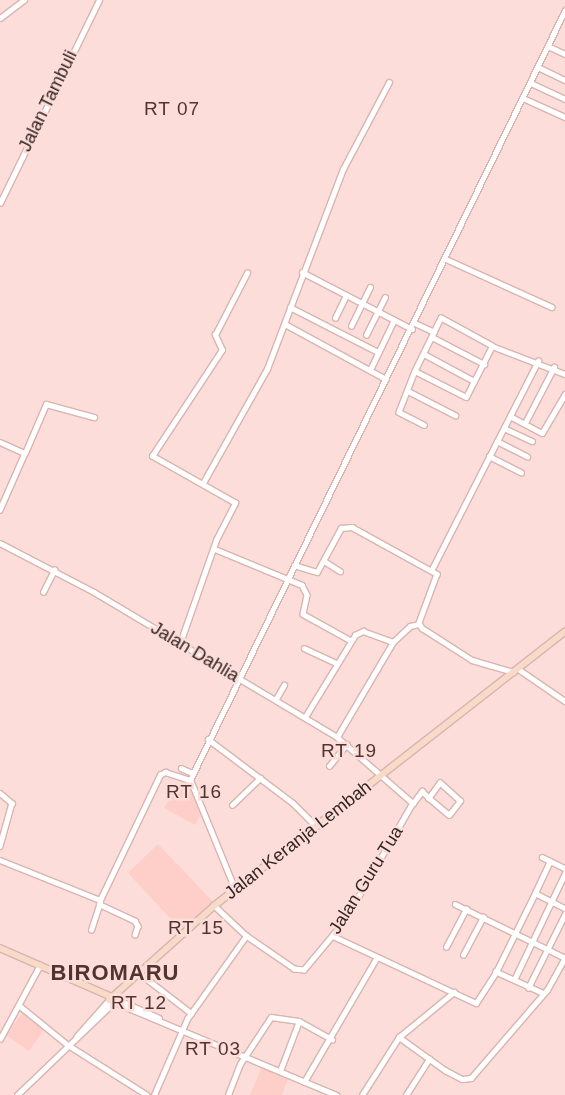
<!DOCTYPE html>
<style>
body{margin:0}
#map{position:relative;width:565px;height:1095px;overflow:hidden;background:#fcddd9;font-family:Arial,sans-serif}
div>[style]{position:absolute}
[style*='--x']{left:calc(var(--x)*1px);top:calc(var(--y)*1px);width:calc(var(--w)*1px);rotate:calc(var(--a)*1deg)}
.built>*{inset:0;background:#fdcfc8}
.roads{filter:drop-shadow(1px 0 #d9b4af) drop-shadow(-1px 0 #d9b4af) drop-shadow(0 1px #d9b4af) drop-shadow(0 -1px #d9b4af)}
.minor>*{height:4.5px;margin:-2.25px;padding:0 2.25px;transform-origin:2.25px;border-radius:2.25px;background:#fff}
.major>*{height:5.5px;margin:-2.75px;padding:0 2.75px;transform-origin:2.75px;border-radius:2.75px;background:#f7dbc8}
span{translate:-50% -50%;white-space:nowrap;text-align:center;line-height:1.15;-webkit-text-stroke:5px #fcddd9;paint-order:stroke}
.street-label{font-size:18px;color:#342624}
.neighbourhood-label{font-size:19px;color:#513430;letter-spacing:1px}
.district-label{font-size:22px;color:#513430;font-weight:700;letter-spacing:1px}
</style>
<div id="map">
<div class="built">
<div style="clip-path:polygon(181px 780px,189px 784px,201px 814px,195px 825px,164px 808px)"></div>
<div style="clip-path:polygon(158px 844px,214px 903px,183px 932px,128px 873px)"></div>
<div style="clip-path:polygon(23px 1012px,44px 1029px,29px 1051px,6px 1035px)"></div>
<div style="clip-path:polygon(262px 1066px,289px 1077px,282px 1095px,250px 1095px)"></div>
</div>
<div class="roads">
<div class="minor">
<div style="--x:0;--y:18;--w:30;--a:-37"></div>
<div style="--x:548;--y:46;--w:19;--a:25"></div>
<div style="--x:538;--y:67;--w:30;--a:26"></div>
<div style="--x:531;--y:83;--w:38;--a:25"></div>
<div style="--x:523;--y:98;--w:46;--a:24.3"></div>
<div style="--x:0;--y:203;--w:226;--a:-64"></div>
<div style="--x:446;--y:259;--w:116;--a:24.4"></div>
<div style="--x:302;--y:272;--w:124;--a:27.4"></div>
<div style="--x:290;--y:307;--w:99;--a:27.1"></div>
<div style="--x:335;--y:318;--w:25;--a:-64"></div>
<div style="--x:415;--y:323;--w:21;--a:25"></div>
<div style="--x:285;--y:324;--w:115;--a:28.6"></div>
<div style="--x:351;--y:326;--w:43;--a:-64"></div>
<div style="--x:366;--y:335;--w:42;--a:-63.4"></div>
<div style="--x:432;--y:337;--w:59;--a:27.4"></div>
<div style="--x:492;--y:346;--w:78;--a:21"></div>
<div style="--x:424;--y:354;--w:57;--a:28.4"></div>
<div style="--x:370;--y:370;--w:55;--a:-64.4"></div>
<div style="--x:415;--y:371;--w:57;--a:27"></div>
<div style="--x:466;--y:397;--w:57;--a:-63"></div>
<div style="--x:492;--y:346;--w:58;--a:-151.2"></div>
<div style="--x:441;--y:318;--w:59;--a:116.1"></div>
<div style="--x:415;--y:371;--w:44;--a:111.3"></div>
<div style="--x:399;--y:412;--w:28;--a:27"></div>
<div style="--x:410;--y:392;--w:51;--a:27.1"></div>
<div style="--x:510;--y:416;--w:62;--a:-63"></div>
<div style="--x:525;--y:423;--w:63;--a:-62.6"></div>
<div style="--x:504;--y:428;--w:31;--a:25"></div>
<div style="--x:497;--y:441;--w:34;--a:27"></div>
<div style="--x:0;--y:442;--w:27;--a:24"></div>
<div style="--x:25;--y:453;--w:62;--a:113.7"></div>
<div style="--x:25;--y:453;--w:53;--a:-66.8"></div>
<div style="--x:46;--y:404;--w:50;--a:15.2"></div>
<div style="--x:489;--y:456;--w:36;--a:27"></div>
<div style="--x:203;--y:483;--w:131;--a:-60.7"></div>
<div style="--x:267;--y:369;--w:214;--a:-69.2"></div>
<div style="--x:343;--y:169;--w:98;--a:-62.1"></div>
<div style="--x:0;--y:543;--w:106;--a:27.5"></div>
<div style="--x:94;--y:592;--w:283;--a:30.8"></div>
<div style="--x:337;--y:737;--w:101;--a:41"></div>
<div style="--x:413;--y:803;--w:138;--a:120.1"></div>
<div style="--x:344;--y:922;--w:62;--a:129.8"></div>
<div style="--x:304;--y:970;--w:10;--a:-174"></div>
<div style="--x:294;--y:969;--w:58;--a:-145.5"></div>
<div style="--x:246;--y:936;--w:44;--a:-136.8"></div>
<div style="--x:215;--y:549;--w:94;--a:22.5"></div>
<div style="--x:302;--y:585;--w:11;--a:63"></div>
<div style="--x:307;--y:595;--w:19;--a:102"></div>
<div style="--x:303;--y:614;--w:54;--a:29"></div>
<div style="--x:324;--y:561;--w:19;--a:32"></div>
<div style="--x:294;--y:565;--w:24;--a:17"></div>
<div style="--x:317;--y:572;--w:50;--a:-61.4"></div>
<div style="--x:341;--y:528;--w:11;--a:-5"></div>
<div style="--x:352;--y:527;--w:97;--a:28.9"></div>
<div style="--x:437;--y:574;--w:52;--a:110.2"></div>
<div style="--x:419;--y:623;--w:6;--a:59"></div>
<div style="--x:422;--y:628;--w:59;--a:32.6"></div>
<div style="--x:472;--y:660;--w:43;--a:16.3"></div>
<div style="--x:432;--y:569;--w:172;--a:-63"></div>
<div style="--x:510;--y:416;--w:36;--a:28"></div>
<div style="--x:542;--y:433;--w:45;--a:-59.5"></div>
<div style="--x:43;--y:592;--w:25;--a:-63"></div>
<div style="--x:180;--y:643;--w:109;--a:-70.7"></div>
<div style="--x:216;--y:540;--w:42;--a:-62.8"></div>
<div style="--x:235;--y:503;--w:95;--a:-150.5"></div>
<div style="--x:152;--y:456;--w:127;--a:-56.6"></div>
<div style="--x:222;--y:350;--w:17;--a:-115"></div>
<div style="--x:215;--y:335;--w:70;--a:-62.7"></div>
<div style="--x:304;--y:648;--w:35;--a:25"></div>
<div style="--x:517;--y:668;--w:58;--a:34.5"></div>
<div style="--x:276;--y:699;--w:16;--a:-60"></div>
<div style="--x:305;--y:717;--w:96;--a:-58.6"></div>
<div style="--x:355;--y:635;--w:9;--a:-27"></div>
<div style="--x:363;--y:631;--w:32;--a:20"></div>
<div style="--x:393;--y:642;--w:23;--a:-43"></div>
<div style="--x:410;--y:626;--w:9;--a:-13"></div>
<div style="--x:337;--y:737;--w:110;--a:-59.5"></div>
<div style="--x:208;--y:739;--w:106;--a:37"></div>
<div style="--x:293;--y:803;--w:33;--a:45"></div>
<div style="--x:329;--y:766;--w:28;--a:-51"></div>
<div style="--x:181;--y:768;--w:12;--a:24"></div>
<div style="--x:0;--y:793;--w:16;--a:40"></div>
<div style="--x:12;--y:803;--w:45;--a:105.6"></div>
<div style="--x:413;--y:803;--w:15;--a:-53"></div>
<div style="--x:422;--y:791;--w:10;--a:45"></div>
<div style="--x:429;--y:798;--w:26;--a:40"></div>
<div style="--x:449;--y:815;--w:18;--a:-52"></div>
<div style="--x:460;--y:801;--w:27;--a:-138"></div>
<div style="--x:440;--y:783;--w:19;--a:126"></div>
<div style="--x:232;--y:805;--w:39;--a:-44"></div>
<div style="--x:542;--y:857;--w:25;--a:26"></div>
<div style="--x:0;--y:860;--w:108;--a:21.8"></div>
<div style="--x:100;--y:900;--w:139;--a:-64.4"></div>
<div style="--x:160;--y:775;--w:6;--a:-31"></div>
<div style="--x:165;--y:772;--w:26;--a:18"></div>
<div style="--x:235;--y:890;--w:119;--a:-112.2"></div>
<div style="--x:190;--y:780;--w:856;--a:-64.03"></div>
<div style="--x:535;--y:893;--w:35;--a:-65"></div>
<div style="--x:99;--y:904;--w:40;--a:25"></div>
<div style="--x:135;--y:921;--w:6;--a:59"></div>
<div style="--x:138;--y:926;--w:9;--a:108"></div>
<div style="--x:455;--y:904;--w:123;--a:26.1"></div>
<div style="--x:91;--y:930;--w:29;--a:-72"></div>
<div style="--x:333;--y:936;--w:158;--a:25.1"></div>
<div style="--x:476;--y:1003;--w:37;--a:-57"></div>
<div style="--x:446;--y:947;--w:43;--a:-62.2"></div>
<div style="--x:463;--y:955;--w:43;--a:-62.2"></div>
<div style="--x:143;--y:976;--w:61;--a:37.6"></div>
<div style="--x:514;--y:980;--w:119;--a:-64.5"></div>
<div style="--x:528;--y:988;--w:83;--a:-63.4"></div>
<div style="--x:542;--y:993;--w:51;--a:-155.5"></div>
<div style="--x:496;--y:972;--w:88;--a:-63.7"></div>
<div style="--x:535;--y:893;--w:34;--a:27"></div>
<div style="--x:117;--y:999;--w:46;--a:24.3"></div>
<div style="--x:20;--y:1006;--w:62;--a:39.1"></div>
<div style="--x:68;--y:1045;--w:93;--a:32.3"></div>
<div style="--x:76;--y:1037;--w:50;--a:-48.3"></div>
<div style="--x:399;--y:1037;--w:71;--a:-39.3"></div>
<div style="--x:0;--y:1039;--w:84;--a:-61.6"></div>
<div style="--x:280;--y:1071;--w:53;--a:-69.2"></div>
<div style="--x:304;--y:1082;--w:143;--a:-59.7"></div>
<div style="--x:17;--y:1095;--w:134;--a:-43.8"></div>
<div style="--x:114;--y:1002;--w:241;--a:22.7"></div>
<div style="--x:154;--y:1095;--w:83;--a:-66.5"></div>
<div style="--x:187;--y:1019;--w:102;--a:-54.6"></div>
<div style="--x:228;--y:1095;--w:33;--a:-69"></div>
<div style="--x:240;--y:1064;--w:56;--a:-56.6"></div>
<div style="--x:271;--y:1017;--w:28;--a:8"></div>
<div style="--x:299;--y:1021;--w:38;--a:29"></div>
<div style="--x:362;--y:1095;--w:69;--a:-57.5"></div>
<div style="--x:399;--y:1037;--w:57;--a:35.7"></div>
<div style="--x:445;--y:1070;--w:19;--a:28"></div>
<div style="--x:462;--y:1079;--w:9;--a:-6"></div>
<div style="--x:471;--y:1078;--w:116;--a:-49.2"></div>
<div style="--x:547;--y:990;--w:38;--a:-61"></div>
<div style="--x:406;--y:1095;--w:43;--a:-57.4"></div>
</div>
<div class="major">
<div style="--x:0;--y:948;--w:128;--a:23.6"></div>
<div style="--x:109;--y:1000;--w:141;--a:-41.8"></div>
<div style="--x:214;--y:906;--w:445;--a:-38"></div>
</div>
</div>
<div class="street-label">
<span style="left:48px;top:101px;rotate:-64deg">Jalan Tambuli</span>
<span style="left:195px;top:652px;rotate:31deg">Jalan Dahlia</span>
<span style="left:298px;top:840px;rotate:-38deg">Jalan Keranja Lembah</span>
<span style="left:366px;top:880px;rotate:-58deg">Jalan Guru Tua</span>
</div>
<div class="neighbourhood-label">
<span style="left:172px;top:109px">RT 07</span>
<span style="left:349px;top:751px">RT 19</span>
<span style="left:194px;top:792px">RT 16</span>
<span style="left:196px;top:928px">RT 15</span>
<span style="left:139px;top:1003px">RT 12</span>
<span style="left:213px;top:1049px">RT 03</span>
</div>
<div class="district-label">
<span style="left:115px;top:973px">BIROMARU</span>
</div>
</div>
